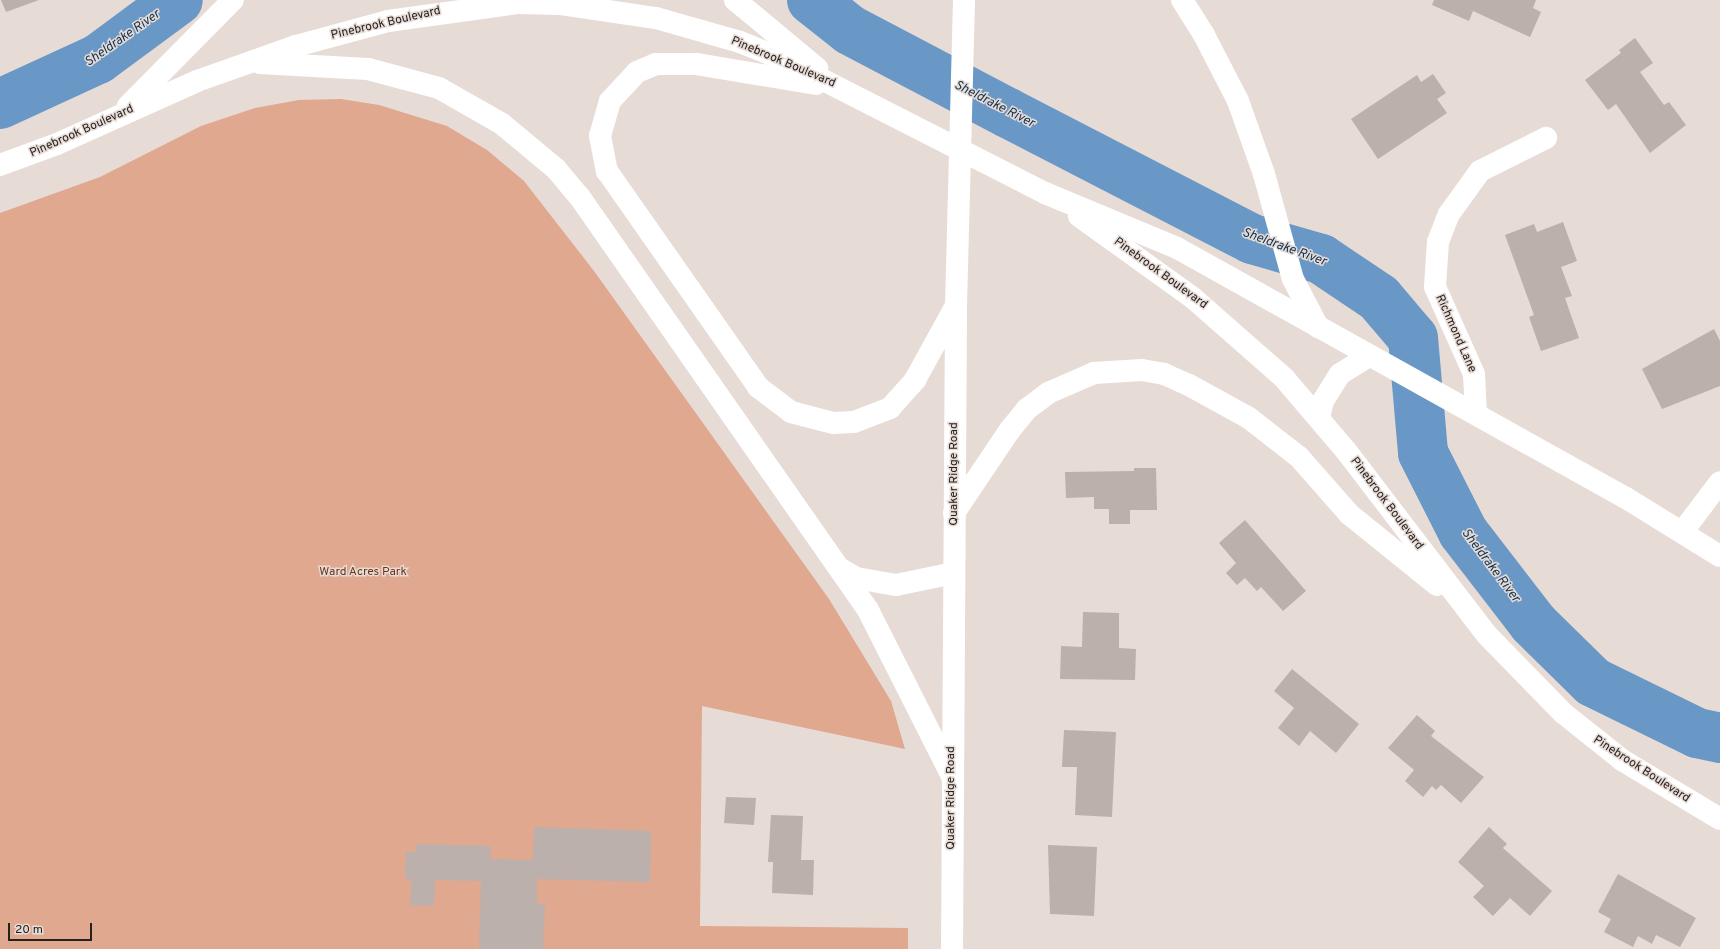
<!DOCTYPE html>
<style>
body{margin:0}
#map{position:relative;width:1720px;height:949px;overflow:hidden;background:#e7dbd6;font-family:Overpass,sans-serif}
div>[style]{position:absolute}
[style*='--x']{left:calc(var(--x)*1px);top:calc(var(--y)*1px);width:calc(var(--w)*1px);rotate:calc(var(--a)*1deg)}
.green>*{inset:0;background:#e0a88f}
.river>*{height:50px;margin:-25px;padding:0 25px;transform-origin:25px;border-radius:25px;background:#6a98c6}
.building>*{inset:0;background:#bbb0ab}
.street>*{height:22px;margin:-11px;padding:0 11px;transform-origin:11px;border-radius:11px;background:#fff}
.secondary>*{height:22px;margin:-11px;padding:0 11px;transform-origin:11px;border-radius:11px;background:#fff}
span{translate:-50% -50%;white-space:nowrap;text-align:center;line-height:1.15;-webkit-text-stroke:3px #e7dbd6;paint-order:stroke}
.street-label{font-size:12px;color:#25211f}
.park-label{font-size:12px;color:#6d3316}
.water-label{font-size:13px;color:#0e3251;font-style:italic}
.scale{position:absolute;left:8px;top:923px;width:84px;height:18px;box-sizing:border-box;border:2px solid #25211f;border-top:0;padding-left:5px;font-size:12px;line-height:14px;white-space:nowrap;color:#25211f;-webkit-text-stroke:3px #e7dbd6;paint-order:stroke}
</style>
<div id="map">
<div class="green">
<div style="clip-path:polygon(341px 99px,379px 105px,447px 126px,487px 150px,524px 181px,594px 271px,829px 599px,891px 701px,905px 749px,702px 706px,700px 926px,908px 928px,908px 949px,0 949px,0 213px,100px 177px,201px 126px,255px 108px,299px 100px)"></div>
</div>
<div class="river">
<div style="--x:812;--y:0;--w:48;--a:38.3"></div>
<div style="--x:850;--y:30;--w:178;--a:27.7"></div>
<div style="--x:1008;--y:113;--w:275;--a:27.3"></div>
<div style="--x:1252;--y:239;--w:72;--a:16.2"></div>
<div style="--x:1321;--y:259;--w:70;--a:33.9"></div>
<div style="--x:1379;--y:298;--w:52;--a:49.6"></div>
<div style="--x:1413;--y:338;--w:115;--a:85"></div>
<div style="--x:1423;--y:453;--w:89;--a:63.1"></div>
<div style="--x:1463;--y:532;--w:115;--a:52.4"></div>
<div style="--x:1533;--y:623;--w:84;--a:44.5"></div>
<div style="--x:1593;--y:682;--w:116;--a:26.1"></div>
<div style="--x:1697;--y:733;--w:24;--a:12"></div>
<div style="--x:0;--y:104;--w:108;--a:-24.7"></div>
<div style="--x:98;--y:59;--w:99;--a:-36.4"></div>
</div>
<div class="building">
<div style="clip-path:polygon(1px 0,39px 0,6px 12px)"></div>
<div style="clip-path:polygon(1434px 0,1536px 0,1533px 8px,1541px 12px,1530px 37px,1473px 11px,1469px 21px,1432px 5px)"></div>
<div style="clip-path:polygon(1635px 38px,1653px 63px,1640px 72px,1664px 105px,1669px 102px,1686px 125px,1650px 153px,1616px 104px,1608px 110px,1585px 80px,1621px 53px,1619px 50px)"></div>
<div style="clip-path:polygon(1433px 74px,1446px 93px,1437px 99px,1447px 113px,1378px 159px,1351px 119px,1417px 75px,1421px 82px)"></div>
<div style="clip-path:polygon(1563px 222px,1577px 261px,1561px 267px,1572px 296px,1565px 298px,1579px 338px,1541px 351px,1529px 317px,1534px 315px,1505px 235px,1534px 224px,1537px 232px)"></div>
<div style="clip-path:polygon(1714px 329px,1720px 341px,1720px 386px,1662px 409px,1642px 369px)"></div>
<div style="clip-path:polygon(1134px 468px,1156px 468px,1157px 510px,1130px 510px,1130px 524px,1109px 524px,1109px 509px,1094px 509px,1094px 497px,1066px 498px,1065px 472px,1134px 471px)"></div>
<div style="clip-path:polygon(1245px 520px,1306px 591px,1283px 611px,1261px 587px,1257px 591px,1245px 578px,1237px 585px,1226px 573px,1236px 563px,1219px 543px)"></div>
<div style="clip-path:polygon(1083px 612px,1119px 613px,1119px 648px,1136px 649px,1135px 680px,1060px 679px,1061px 646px,1082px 647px)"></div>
<div style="clip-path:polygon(1292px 669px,1359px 724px,1336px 753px,1310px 731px,1299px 746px,1278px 728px,1294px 708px,1274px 691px)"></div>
<div style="clip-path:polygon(1417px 715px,1435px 731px,1431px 736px,1484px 777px,1461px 803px,1441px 785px,1436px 790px,1432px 786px,1423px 797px,1405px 781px,1414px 770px,1388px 748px)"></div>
<div style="clip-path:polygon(1064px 730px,1116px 732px,1112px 817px,1075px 815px,1077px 767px,1062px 767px)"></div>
<div style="clip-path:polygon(726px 797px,756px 798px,754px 825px,724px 823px)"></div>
<div style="clip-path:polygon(771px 815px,803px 816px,801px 860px,814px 860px,813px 895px,772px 893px,773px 862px,768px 862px)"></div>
<div style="clip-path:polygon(534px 827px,651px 831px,650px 882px,537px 879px,537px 904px,545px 904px,543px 949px,479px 949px,481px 881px,435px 880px,434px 906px,410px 905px,412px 879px,405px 879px,406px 852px,417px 852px,417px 844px,491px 846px,490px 859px,533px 860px)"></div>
<div style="clip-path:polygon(1489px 827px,1507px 844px,1503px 848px,1552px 891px,1530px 916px,1510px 898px,1493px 916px,1473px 897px,1484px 886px,1458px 862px)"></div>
<div style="clip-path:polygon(1048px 845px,1097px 847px,1094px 916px,1050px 914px)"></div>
<div style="clip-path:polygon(1618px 874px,1696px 918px,1680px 947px,1656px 935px,1652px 944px,1638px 936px,1633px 947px,1604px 932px,1611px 919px,1598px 912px)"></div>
</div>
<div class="street">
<div style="--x:1476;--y:414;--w:40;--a:-92.9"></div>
<div style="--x:1474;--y:374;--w:95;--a:-114.1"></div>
<div style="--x:1435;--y:287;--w:45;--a:-86.2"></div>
<div style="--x:1438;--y:242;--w:30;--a:-69"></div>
<div style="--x:1449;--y:214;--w:53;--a:-54.2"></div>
<div style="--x:1480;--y:171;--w:74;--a:-26.6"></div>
<div style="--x:1683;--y:531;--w:61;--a:-52.9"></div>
</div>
<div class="secondary">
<div style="--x:735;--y:0;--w:107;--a:39.7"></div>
<div style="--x:1182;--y:0;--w:41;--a:57.8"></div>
<div style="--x:1204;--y:35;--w:74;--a:62.7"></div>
<div style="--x:1238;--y:101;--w:77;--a:70.4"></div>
<div style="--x:1264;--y:174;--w:109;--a:74.6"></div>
<div style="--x:1293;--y:279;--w:54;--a:62.5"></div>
<div style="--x:260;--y:63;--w:108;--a:3.2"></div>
<div style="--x:368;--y:69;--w:73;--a:15"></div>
<div style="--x:439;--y:88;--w:73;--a:29.7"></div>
<div style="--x:502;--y:124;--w:70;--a:39.8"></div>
<div style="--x:556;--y:169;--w:35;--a:50"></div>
<div style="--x:579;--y:196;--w:505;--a:55.08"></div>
<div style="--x:868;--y:610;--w:186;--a:63.2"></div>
<div style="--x:816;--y:84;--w:122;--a:-170.5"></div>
<div style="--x:696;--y:64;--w:40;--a:180"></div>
<div style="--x:656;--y:64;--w:21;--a:157"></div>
<div style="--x:637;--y:72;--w:40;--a:133"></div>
<div style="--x:610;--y:101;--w:36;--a:106"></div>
<div style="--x:600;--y:136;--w:36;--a:79"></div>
<div style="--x:607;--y:171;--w:264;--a:55"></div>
<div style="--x:758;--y:387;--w:41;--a:37.1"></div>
<div style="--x:791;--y:412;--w:43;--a:14.7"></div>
<div style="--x:833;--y:423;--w:21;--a:-3"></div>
<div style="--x:854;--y:422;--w:39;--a:-21"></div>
<div style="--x:890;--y:408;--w:38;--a:-48"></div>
<div style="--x:915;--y:380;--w:81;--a:-61.2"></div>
<div style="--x:128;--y:106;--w:149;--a:-45.3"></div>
<div style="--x:0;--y:165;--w:61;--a:-20.2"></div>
<div style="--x:57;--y:144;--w:154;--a:-24.2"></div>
<div style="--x:197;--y:81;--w:105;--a:-19.5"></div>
<div style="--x:296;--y:46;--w:95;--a:-15.2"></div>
<div style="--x:388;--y:21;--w:130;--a:-7.9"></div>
<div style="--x:517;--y:3;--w:44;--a:1.3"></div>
<div style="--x:561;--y:4;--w:96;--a:8.4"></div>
<div style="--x:656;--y:18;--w:87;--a:15.9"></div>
<div style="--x:740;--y:42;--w:45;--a:22"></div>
<div style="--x:782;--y:59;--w:295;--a:27"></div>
<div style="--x:1045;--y:193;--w:143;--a:22.6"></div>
<div style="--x:1177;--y:248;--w:514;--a:29.11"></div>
<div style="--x:1626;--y:498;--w:110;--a:31.7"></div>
<div style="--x:1079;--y:216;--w:140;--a:35.7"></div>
<div style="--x:1193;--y:298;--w:121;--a:41.3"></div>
<div style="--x:1284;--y:378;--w:97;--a:49.6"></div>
<div style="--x:1347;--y:452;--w:230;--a:52.6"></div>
<div style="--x:1487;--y:635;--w:109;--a:45.7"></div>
<div style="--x:1563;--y:713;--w:75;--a:38.5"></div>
<div style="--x:1622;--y:760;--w:114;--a:31"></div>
<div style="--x:1319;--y:418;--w:17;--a:-77"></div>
<div style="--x:1323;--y:401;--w:32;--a:-58"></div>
<div style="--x:1340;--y:374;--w:34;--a:-32"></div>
<div style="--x:954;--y:513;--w:99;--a:-56.1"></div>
<div style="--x:1009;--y:431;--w:28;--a:-51"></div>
<div style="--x:1027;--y:409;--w:26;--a:-37"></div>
<div style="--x:1048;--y:393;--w:50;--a:-23.5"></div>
<div style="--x:1094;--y:373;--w:48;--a:-3.6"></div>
<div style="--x:1142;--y:370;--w:22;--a:10"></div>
<div style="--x:1164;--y:374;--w:27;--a:24"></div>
<div style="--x:1189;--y:385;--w:68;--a:28.8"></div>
<div style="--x:1249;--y:418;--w:63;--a:38"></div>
<div style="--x:1299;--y:457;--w:76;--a:48.7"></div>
<div style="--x:1349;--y:514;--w:113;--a:38.9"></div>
<div style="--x:839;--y:568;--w:20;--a:30"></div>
<div style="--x:856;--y:578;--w:41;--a:9.9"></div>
<div style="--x:896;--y:585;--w:59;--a:-11.7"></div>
<div style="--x:952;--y:949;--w:643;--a:-89.64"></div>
<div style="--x:956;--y:306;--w:306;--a:-88.5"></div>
</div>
<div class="street-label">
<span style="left:386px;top:24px;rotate:-13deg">Pinebrook Boulevard</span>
<span style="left:783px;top:63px;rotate:23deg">Pinebrook Boulevard</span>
<span style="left:82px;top:132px;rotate:-24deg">Pinebrook Boulevard</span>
<span style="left:1160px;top:274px;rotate:36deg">Pinebrook Boulevard</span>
<span style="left:1455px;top:334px;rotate:66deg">Richmond Lane</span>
<span style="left:955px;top:474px;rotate:-90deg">Quaker Ridge Road</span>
<span style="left:1386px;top:504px;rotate:53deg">Pinebrook Boulevard</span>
<span style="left:1641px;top:770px;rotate:33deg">Pinebrook Boulevard</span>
<span style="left:952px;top:798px;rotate:-90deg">Quaker Ridge Road</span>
</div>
<div class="park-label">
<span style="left:363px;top:573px">Ward Acres Park</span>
</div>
<div class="water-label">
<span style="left:123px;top:39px;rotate:-35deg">Sheldrake River</span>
<span style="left:994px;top:105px;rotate:27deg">Sheldrake River</span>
<span style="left:1284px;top:248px;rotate:20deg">Sheldrake River</span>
<span style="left:1490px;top:566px;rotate:53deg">Sheldrake River</span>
</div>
<div class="scale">20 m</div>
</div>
